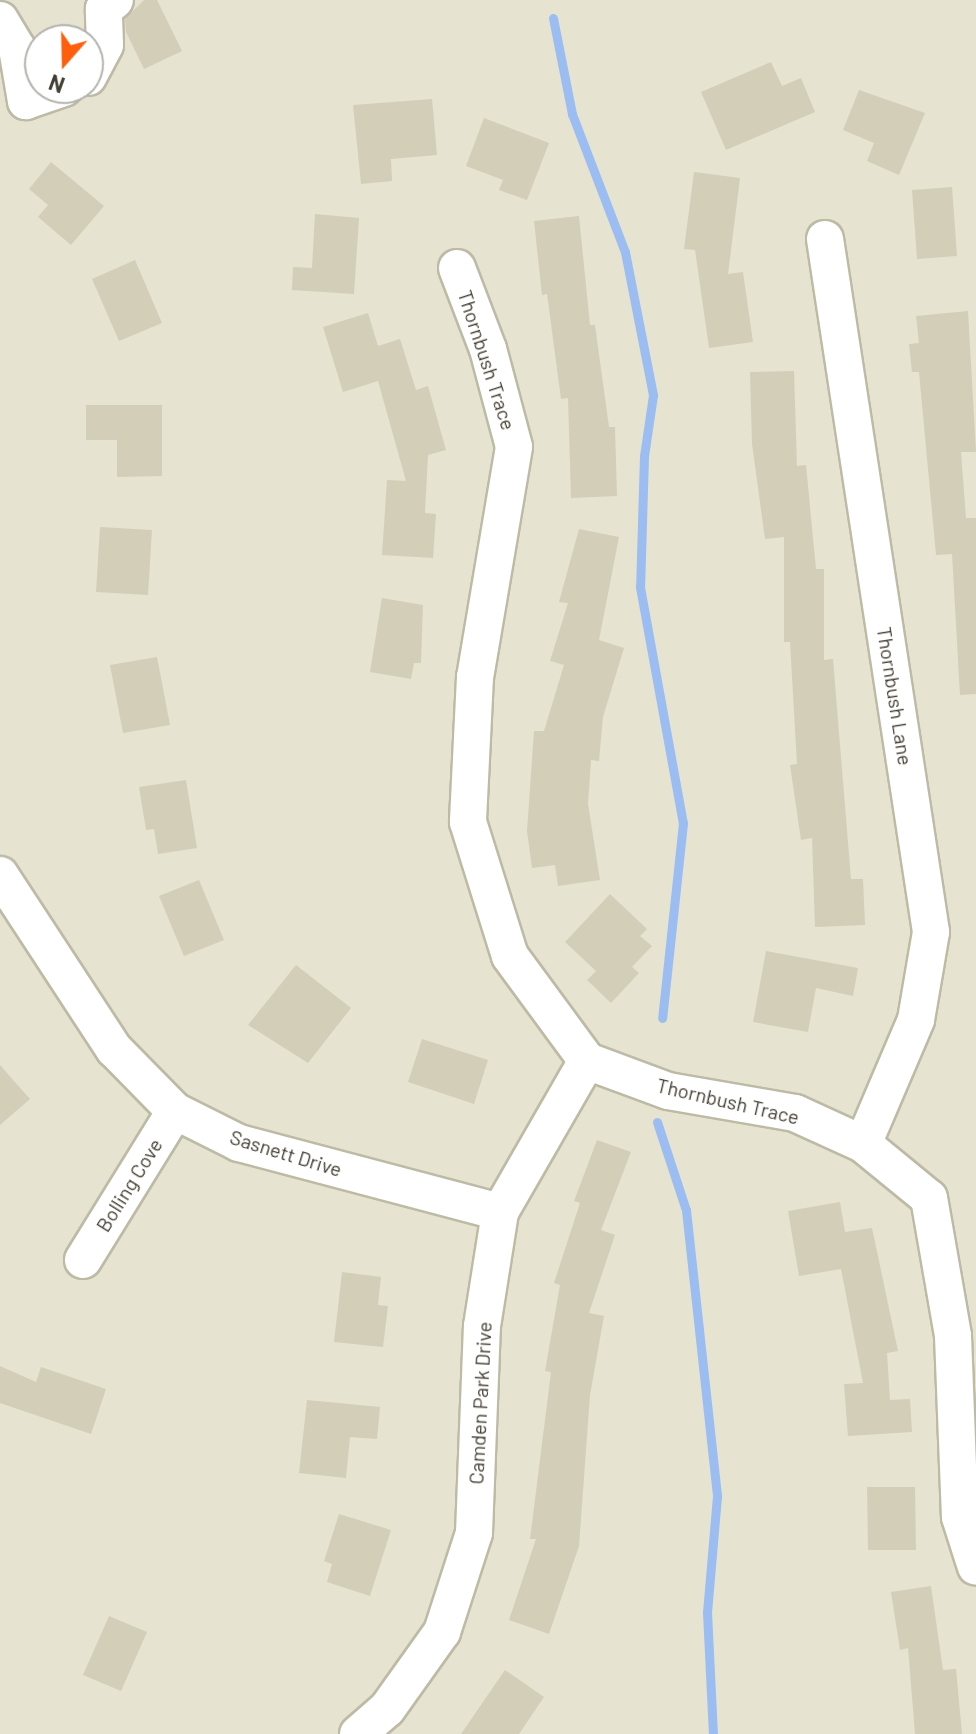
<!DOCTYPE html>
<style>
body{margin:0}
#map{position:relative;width:976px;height:1734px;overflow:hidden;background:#f2f0e2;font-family:Barlow,sans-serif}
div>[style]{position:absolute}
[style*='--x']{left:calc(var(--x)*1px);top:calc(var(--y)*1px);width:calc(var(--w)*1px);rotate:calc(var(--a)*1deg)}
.residential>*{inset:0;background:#e6e3d0}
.stream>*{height:9px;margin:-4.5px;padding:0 4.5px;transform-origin:4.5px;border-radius:4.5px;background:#9bbdf2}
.building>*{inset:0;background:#d3ceb7}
.roads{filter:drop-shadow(2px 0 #bdbaa5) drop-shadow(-2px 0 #bdbaa5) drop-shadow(0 2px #bdbaa5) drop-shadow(0 -2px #bdbaa5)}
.minor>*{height:36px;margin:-18px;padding:0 18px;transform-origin:18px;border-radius:18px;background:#fff}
span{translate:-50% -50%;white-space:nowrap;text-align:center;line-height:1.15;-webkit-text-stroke:7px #fff;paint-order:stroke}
.street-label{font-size:20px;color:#434033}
.north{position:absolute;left:24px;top:24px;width:80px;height:80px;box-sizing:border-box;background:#fff;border:2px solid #b4b3ad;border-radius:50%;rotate:200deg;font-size:22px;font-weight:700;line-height:32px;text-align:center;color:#434033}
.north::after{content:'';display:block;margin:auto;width:28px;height:36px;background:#ff5f0c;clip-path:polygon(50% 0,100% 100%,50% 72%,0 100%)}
</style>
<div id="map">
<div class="residential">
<div style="clip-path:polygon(evenodd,0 0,976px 0,976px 1734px,0 1734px,0 0,40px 40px,88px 40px,88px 88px,40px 88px,40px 40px)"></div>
</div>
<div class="stream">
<div style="--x:553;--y:18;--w:98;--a:78.8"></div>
<div style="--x:572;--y:114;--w:148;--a:69"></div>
<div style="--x:625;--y:252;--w:146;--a:78.9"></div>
<div style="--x:653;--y:395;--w:62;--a:98.4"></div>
<div style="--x:644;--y:456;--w:131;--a:91.7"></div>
<div style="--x:640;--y:587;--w:240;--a:79.7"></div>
<div style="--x:683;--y:823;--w:196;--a:96.1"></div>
<div style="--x:657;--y:1122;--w:93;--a:71.8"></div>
<div style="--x:686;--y:1210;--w:288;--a:83.8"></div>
<div style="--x:717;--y:1496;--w:116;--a:94.9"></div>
<div style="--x:707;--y:1612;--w:122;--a:87.2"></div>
</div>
<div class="building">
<div style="clip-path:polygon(144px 0,157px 0,182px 51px,144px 69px,126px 32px,125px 19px)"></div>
<div style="clip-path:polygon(771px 62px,782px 86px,801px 78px,815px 112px,726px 150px,701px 92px)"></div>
<div style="clip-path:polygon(859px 90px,925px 113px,899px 175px,867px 161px,874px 143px,843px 130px)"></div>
<div style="clip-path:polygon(432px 99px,437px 155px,391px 159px,392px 181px,361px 184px,353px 105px)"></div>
<div style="clip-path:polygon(484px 118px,549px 143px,527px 200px,499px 190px,503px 180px,466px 166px)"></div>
<div style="clip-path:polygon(51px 162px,104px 206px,71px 245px,38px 217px,48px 205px,29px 189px)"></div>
<div style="clip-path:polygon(694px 172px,740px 178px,728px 274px,743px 272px,753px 342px,709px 348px,695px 250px,684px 249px)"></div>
<div style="clip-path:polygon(952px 187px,957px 256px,917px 259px,912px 190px)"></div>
<div style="clip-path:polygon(315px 214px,359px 218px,354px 294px,292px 290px,293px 267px,312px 268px)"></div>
<div style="clip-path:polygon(579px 216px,590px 325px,595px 325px,609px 427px,615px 427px,617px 496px,571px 498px,568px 398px,561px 399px,547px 294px,542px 295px,534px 221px)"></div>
<div style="clip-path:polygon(135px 260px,162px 323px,119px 341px,92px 279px)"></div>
<div style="clip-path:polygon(968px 311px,976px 452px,961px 452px,966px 518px,976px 518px,976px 694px,960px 695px,952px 554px,936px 555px,919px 372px,912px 372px,909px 344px,919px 343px,916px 316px)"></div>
<div style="clip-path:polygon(368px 313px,378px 346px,400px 339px,416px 390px,428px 386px,446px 450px,428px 455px,425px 513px,436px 514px,433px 558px,382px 555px,387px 480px,406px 481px,378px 381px,343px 392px,323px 327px)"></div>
<div style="clip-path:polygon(794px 371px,797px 466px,806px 465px,816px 569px,824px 569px,824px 660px,833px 659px,851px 879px,863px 879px,865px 925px,815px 927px,812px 838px,801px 840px,790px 765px,797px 764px,790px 642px,784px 642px,784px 537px,765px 539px,752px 444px,750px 372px)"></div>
<div style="clip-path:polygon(86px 405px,162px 405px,162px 476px,117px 477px,117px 440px,86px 440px)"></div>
<div style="clip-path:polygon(100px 527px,152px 530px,148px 595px,96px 592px)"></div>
<div style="clip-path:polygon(579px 529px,619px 537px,599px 640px,624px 648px,603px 717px,599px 761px,591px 760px,588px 804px,600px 880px,558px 886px,555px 865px,532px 868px,527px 831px,534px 731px,544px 731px,564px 665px,550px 661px,568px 603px,559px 602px)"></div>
<div style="clip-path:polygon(382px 598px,423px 605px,421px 663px,414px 663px,411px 679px,370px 672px)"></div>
<div style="clip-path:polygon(157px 657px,170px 725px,123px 733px,110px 665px)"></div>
<div style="clip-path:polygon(186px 780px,197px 848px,158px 854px,154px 829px,146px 830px,139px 787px)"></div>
<div style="clip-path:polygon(199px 880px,224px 940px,184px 956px,159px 896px)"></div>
<div style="clip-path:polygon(610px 894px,647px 929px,640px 936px,652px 946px,632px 967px,639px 973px,611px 1003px,587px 980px,596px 971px,565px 942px)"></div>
<div style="clip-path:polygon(766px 951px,858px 968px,853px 996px,816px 988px,808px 1032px,753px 1022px)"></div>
<div style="clip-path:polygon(296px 965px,351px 1008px,308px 1063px,248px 1025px)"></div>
<div style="clip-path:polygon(422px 1039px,488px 1060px,474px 1104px,408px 1082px)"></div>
<div style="clip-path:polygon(0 1065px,30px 1099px,0 1125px)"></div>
<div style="clip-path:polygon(597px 1140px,631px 1152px,601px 1230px,615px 1235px,589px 1313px,604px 1316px,590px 1395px,579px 1546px,549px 1634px,509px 1620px,536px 1539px,530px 1539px,551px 1372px,545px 1371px,560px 1285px,554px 1283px,580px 1203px,574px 1201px)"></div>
<div style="clip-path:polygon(840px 1202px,845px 1232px,872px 1228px,898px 1351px,887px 1353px,890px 1400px,910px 1399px,912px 1432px,848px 1436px,844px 1384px,863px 1383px,841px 1269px,799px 1276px,788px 1211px)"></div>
<div style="clip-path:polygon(342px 1272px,381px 1277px,378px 1305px,388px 1306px,383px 1347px,334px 1342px)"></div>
<div style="clip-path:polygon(0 1366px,36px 1382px,41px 1367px,106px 1389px,91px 1434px,0 1403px)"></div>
<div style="clip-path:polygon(307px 1400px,380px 1407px,377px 1439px,350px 1437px,346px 1478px,299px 1473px)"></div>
<div style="clip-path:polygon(867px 1487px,915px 1487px,916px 1550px,868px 1550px)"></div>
<div style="clip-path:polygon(339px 1514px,391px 1530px,370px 1596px,327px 1582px,332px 1564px,324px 1561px)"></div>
<div style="clip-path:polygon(931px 1586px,943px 1670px,956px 1669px,962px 1734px,915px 1734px,908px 1648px,900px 1650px,891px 1592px)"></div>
<div style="clip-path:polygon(109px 1616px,147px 1632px,121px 1691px,83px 1675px)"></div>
<div style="clip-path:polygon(505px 1670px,544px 1697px,519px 1734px,461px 1734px)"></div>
</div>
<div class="roads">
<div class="minor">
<div style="--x:0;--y:20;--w:33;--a:59"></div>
<div style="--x:17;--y:48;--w:54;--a:80.4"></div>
<div style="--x:26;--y:101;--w:40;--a:-18.9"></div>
<div style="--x:88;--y:77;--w:36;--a:-62"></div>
<div style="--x:105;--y:45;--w:36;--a:-92"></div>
<div style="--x:104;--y:9;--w:14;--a:-39"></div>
<div style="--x:825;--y:239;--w:701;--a:81.3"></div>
<div style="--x:931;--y:932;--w:89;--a:99.7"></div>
<div style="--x:916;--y:1020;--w:135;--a:113.1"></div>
<div style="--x:457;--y:268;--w:87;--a:69.1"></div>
<div style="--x:488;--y:349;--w:101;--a:75.1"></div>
<div style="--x:514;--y:447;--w:233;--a:99.6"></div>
<div style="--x:475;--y:677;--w:145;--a:92.8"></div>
<div style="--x:468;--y:822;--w:140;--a:72.6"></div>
<div style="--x:510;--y:956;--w:130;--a:53.7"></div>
<div style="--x:587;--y:1061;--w:86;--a:20.3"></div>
<div style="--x:668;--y:1091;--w:129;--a:9.8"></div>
<div style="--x:795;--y:1113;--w:75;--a:24.5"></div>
<div style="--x:863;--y:1144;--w:85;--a:39.3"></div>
<div style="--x:929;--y:1198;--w:140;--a:80.1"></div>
<div style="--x:953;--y:1336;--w:181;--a:87.8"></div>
<div style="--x:960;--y:1517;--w:52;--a:72.3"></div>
<div style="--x:0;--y:875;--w:208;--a:56.8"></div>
<div style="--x:114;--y:1049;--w:87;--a:45.5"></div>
<div style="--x:175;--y:1111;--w:72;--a:26.6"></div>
<div style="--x:239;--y:1143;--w:270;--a:14.8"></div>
<div style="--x:83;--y:1260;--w:175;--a:-58.3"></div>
<div style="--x:358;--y:1734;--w:38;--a:-41"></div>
<div style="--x:387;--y:1709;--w:95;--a:-54.5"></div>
<div style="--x:442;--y:1632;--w:104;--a:-72.1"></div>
<div style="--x:474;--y:1533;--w:207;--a:-87.8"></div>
<div style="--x:482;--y:1326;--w:115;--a:-81"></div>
<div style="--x:500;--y:1212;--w:174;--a:-60.1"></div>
</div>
</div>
<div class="street-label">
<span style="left:487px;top:360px;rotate:72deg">Thornbush Trace</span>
<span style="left:895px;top:696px;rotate:81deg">Thornbush Lane</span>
<span style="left:728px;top:1101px;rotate:13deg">Thornbush Trace</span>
<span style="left:286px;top:1153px;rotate:17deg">Sasnett Drive</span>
<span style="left:129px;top:1185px;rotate:-58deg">Bolling Cove</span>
<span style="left:480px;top:1403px;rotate:-87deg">Camden Park Drive</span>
</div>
<div class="north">N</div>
</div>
